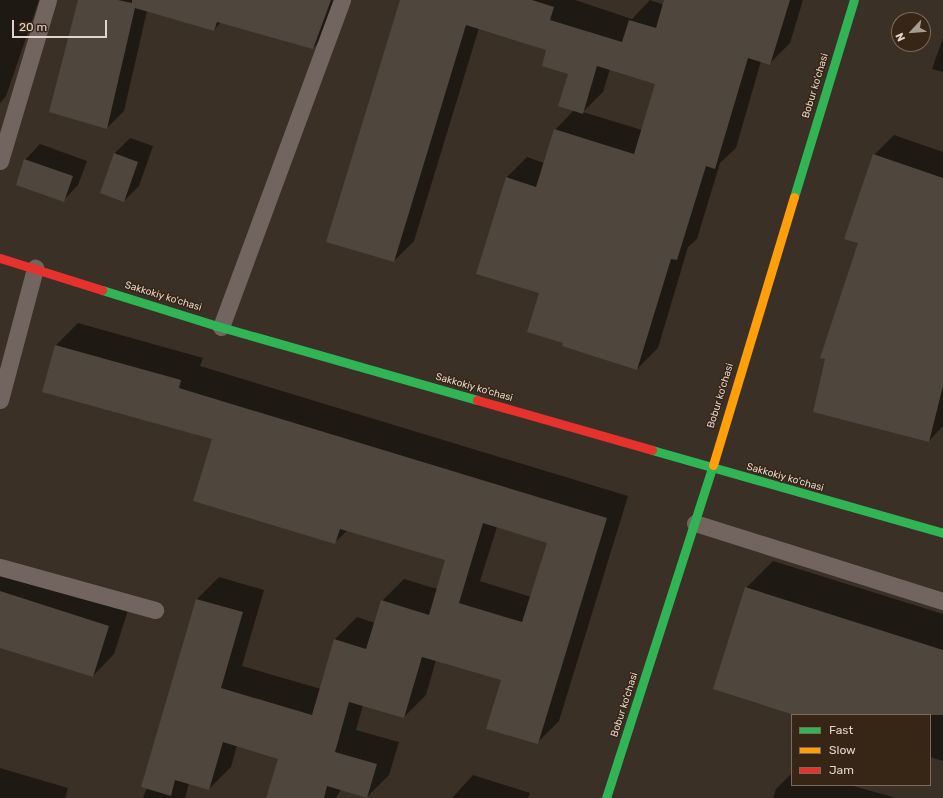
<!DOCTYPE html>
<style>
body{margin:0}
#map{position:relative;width:943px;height:798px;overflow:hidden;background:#3a3026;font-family:Rubik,sans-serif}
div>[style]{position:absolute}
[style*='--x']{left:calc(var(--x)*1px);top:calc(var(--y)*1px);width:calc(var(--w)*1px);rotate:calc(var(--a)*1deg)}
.shadow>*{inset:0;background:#0007}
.building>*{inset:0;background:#4f463d}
.lane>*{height:17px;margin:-8.5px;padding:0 8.5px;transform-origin:8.5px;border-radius:8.5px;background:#726560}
.fast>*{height:9px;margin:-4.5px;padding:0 4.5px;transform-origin:4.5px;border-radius:4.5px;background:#30b455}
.slow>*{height:9px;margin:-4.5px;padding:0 4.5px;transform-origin:4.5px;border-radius:4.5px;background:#ff9f0a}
.jam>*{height:9px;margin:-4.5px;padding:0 4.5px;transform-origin:4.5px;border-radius:4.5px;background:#e5322d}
span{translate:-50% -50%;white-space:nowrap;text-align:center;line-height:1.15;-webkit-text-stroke:3px #372515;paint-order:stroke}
.street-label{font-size:10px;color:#e1d4ca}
.legend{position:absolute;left:791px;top:714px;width:140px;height:72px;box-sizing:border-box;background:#372515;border:1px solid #7b6b5d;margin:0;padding:5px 7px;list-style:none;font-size:12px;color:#e1d4ca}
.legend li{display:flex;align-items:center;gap:8px;height:20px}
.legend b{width:20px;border:1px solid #7b6b5d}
.north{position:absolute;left:891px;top:12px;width:40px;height:40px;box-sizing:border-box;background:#372515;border:1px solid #7b6b5d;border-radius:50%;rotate:244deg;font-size:11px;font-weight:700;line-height:16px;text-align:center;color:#e1d4ca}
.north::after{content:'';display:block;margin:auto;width:14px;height:18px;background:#a79b91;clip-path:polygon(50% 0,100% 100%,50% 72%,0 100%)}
.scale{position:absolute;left:12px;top:20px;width:95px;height:18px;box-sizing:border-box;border:2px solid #e1d4ca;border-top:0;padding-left:5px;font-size:12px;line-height:14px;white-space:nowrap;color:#e1d4ca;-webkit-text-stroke:3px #372515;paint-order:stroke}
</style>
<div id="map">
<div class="shadow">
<div style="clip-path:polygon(0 0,39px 0,6px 96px,0 103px)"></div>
<div style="clip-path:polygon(79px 0,341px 0,330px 31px,313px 48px,221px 22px,214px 30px,147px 11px,124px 111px,107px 128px)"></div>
<div style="clip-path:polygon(evenodd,401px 0,575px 0,632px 19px,650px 0,664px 5px,665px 0,803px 0,790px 43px,770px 63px,761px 61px,736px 148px,720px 163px,697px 239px,688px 247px,658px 348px,637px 369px,564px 342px,540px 293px,507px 177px,527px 157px,544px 163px,555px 130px,574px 110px,569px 73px,547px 49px,479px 28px,414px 241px,394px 261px,401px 0,610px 69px,656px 83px,642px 130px,583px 112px,603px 92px,610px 69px)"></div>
<div style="clip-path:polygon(943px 38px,943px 72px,932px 69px)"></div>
<div style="clip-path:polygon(894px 135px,943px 152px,943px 426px,929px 441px,860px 243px,874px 155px)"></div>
<div style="clip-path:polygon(130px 138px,153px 146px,139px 186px,124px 201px,114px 154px)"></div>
<div style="clip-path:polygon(40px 144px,87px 161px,78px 185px,63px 201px,25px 160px)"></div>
<div style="clip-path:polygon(evenodd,78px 323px,203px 358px,200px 366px,628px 496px,559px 721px,537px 743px,502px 680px,436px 660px,426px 695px,404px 717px,363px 705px,356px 730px,399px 742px,389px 775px,367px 797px,341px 789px,336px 798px,267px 798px,279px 758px,237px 745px,231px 767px,209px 789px,189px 783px,185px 798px,143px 798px,147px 788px,143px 786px,197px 599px,219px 577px,264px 590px,242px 666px,321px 689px,335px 639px,357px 617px,375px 623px,382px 601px,404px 579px,437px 589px,446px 559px,348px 530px,335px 542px,213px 438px,56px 345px,78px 323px,497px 527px,548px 542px,531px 597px,480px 581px,497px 527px)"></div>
<div style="clip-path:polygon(773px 561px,943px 614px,943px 761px,930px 757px,930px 715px,797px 715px,746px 588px)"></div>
<div style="clip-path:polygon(0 576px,130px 604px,114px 654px,93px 676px,0 647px)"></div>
<div style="clip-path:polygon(0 768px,68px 788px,65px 798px,0 798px)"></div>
<div style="clip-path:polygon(792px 773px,792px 785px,850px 785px,896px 798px,773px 798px,776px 789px)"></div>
<div style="clip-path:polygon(473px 775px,530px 793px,528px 798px,452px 798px)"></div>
</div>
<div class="building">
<div style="clip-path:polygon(78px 0,118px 0,132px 3px,132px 0,331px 0,313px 49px,217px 22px,214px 31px,135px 8px,107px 129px,49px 112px)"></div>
<div style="clip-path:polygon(400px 0,532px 0,554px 7px,550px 20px,622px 42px,629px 20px,656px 28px,664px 0,790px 0,770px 65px,748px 58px,715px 169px,706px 166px,677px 260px,671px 259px,637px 370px,562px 346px,563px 343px,527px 332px,539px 293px,476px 274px,506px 177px,536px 187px,554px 129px,634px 154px,655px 84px,597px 66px,583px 114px,558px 106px,568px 74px,542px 66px,546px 50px,466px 25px,394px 262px,326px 242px)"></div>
<div style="clip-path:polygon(114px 153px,138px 162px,124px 202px,100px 193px)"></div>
<div style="clip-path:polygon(873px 154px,943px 178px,943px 386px,929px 442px,813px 412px,825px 359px,820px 358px,858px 243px,844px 239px)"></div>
<div style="clip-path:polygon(24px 159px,73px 176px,64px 202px,16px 185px)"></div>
<div style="clip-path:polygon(evenodd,55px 345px,181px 380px,179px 388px,607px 518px,538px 744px,486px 729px,501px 680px,422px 657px,404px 718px,349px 702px,335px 752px,377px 764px,367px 798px,327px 786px,324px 798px,266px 798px,278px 759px,223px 742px,209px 790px,175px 780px,171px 796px,141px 787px,196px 599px,243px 612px,221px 688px,312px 715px,334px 639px,366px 649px,381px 600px,429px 615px,445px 560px,340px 529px,335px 544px,193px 501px,212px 439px,42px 392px,55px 345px,483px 523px,547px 543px,522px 622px,459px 603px,483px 523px)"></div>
<div style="clip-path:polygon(745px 587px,943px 650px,943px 715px,794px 715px,713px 689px)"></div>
<div style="clip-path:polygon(0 591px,109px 626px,93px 677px,0 648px)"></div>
</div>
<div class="lane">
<div style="--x:0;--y:161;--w:168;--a:-73.4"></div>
<div style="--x:221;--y:327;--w:349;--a:-69.7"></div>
<div style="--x:0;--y:400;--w:137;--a:-75.1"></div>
<div style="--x:695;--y:523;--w:260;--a:17.5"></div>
<div style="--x:0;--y:567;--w:161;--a:15.5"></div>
</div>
<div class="fast">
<div style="--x:794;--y:197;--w:206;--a:-73.1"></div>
<div style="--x:102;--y:290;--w:125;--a:17.3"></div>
<div style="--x:221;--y:327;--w:266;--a:15.9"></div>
<div style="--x:652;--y:450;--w:303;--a:15.9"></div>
<div style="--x:606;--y:798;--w:350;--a:-72.2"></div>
</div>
<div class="slow">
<div style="--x:713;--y:465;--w:280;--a:-73.2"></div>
</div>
<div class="jam">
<div style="--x:0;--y:258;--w:107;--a:17.4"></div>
<div style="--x:477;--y:400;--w:182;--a:15.9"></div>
</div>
<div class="street-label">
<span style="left:816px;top:86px;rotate:-73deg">Bobur ko'chasi</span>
<span style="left:163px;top:297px;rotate:17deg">Sakkokiy ko'chasi</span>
<span style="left:474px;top:388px;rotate:16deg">Sakkokiy ko'chasi</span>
<span style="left:721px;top:396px;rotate:-73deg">Bobur ko'chasi</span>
<span style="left:785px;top:478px;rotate:16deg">Sakkokiy ko'chasi</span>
<span style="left:625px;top:705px;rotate:-72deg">Bobur ko'chasi</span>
</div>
<ul class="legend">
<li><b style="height:5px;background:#30b455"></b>Fast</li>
<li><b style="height:5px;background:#ff9f0a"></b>Slow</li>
<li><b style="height:5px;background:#e5322d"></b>Jam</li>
</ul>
<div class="north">N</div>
<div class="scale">20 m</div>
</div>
